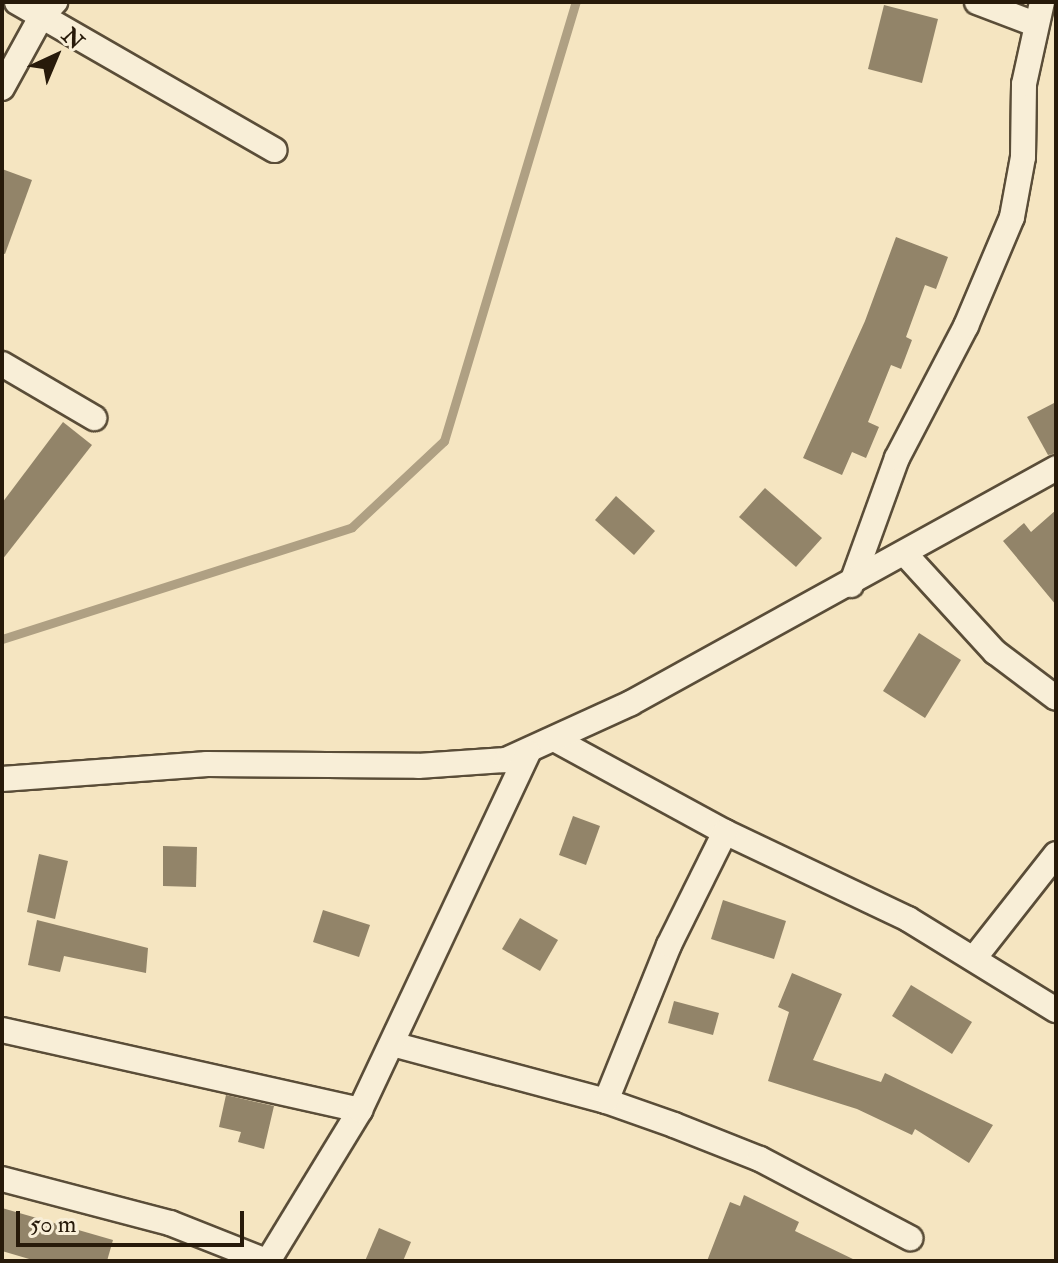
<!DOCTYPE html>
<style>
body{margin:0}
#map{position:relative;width:1058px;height:1263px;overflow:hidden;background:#f5e5c1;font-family:"IM FELL Double Pica",serif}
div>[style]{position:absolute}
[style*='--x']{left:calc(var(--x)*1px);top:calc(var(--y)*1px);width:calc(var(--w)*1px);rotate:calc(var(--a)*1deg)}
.stream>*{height:9px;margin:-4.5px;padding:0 4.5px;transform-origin:4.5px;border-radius:4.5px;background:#afa083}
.building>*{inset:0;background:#928469}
.roads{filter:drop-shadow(2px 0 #5a4d38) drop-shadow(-2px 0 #5a4d38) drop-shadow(0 2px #5a4d38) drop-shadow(0 -2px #5a4d38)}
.street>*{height:24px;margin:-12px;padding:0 12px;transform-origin:12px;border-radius:12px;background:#f8eed7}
span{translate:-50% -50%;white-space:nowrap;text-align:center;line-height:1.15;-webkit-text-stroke:8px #f8eed7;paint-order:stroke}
.frame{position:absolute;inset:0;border:4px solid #271a0a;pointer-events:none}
.north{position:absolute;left:16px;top:16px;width:80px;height:80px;-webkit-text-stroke:6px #f8eed7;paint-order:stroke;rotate:44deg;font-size:22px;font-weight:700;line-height:32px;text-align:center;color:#271a0a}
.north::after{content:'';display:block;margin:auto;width:28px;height:36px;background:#271a0a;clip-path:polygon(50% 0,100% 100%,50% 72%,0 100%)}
.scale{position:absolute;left:16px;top:1211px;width:228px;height:36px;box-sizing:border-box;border:4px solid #271a0a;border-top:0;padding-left:10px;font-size:24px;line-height:28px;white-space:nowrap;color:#271a0a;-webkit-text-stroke:6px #f8eed7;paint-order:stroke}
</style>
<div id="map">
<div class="stream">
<div style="--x:2;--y:639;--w:367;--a:-17.7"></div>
<div style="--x:352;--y:527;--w:126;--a:-43.1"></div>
<div style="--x:444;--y:441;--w:458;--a:-73.3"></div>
</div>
<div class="building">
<div style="clip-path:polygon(884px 5px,938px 19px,922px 83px,868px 69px)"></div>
<div style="clip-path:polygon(2px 169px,32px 180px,5px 254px,2px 253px)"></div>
<div style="clip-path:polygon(896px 237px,948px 257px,936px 289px,925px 285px,906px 337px,912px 340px,901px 369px,891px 365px,868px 422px,879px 427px,866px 458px,852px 452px,842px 475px,803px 458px,865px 321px)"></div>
<div style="clip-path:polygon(1056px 402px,1056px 453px,1048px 455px,1027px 417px)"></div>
<div style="clip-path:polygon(63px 422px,92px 445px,2px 560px,2px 503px)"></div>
<div style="clip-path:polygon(765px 488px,822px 538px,796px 567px,739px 517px)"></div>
<div style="clip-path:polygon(616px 496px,655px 531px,634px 555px,595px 520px)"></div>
<div style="clip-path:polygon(1056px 510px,1056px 605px,1003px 541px,1024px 523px,1031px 532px)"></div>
<div style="clip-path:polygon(919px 633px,961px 660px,925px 718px,883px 691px)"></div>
<div style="clip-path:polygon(573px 816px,600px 826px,586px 865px,559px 855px)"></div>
<div style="clip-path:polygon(163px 846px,197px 847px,196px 887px,163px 886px)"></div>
<div style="clip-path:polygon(39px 854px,68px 861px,55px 919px,27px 912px)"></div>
<div style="clip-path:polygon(723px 900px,786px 921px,774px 959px,711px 939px)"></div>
<div style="clip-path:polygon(323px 910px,370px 925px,359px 957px,313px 942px)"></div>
<div style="clip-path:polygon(520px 918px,558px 940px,540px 971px,502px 949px)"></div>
<div style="clip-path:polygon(37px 920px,148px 948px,146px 973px,64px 956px,60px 972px,28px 965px)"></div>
<div style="clip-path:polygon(792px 973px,842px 994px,813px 1060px,881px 1082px,885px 1073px,993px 1125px,969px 1163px,915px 1129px,912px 1135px,857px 1109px,768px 1081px,789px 1012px,778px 1007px)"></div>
<div style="clip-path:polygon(911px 985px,972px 1022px,952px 1054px,892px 1016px)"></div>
<div style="clip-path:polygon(674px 1001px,719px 1013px,713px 1035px,668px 1023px)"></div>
<div style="clip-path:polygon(226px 1095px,274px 1106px,264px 1149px,238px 1142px,241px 1132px,219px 1127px)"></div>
<div style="clip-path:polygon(744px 1195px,799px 1222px,795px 1231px,857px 1261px,707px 1261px,730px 1202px,740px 1206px)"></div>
<div style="clip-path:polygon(2px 1208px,113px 1240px,107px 1261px,36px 1261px,2px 1251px)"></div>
<div style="clip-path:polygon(379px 1228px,411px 1242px,403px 1261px,365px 1261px)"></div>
</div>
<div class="roads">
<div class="street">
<div style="--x:17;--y:2;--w:297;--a:29.9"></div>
<div style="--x:977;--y:2;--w:62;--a:20.8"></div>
<div style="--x:2;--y:88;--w:81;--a:-61.2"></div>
<div style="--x:41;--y:17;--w:21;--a:-47"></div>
<div style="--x:2;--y:364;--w:107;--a:30.4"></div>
<div style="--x:906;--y:555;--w:132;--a:47.5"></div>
<div style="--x:995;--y:652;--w:76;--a:37"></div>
<div style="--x:851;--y:585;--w:135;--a:-70.1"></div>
<div style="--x:897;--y:458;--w:149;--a:-62.4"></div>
<div style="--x:966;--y:326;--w:118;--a:-67.1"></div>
<div style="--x:1012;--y:217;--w:61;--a:-79.6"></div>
<div style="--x:1023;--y:157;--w:73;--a:-89.2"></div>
<div style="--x:1024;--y:84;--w:84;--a:-77.6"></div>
<div style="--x:556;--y:740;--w:192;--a:28.6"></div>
<div style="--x:725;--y:832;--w:203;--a:25.4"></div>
<div style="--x:908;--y:919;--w:174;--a:31.6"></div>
<div style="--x:2;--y:779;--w:206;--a:-4.2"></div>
<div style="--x:207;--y:764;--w:211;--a:0.5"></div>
<div style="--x:418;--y:766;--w:88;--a:-3.9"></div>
<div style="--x:506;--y:760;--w:137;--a:-24.5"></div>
<div style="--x:631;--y:703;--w:486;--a:-28.9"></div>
<div style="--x:975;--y:957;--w:131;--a:-51.8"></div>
<div style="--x:2;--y:1030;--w:367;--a:12.6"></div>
<div style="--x:392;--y:1044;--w:221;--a:14.9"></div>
<div style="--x:606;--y:1101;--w:72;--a:19.4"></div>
<div style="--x:674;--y:1125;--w:92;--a:21.6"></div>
<div style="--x:760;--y:1159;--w:170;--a:27.8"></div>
<div style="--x:606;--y:1101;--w:168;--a:-68"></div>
<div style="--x:669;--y:945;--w:126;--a:-63.6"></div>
<div style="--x:2;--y:1179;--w:174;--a:14.7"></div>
<div style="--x:170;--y:1223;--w:103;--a:21.6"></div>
<div style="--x:268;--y:1261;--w:177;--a:-58.6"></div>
<div style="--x:360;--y:1110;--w:395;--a:-64.8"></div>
</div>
</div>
<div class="frame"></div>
<div class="north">N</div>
<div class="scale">50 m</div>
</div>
